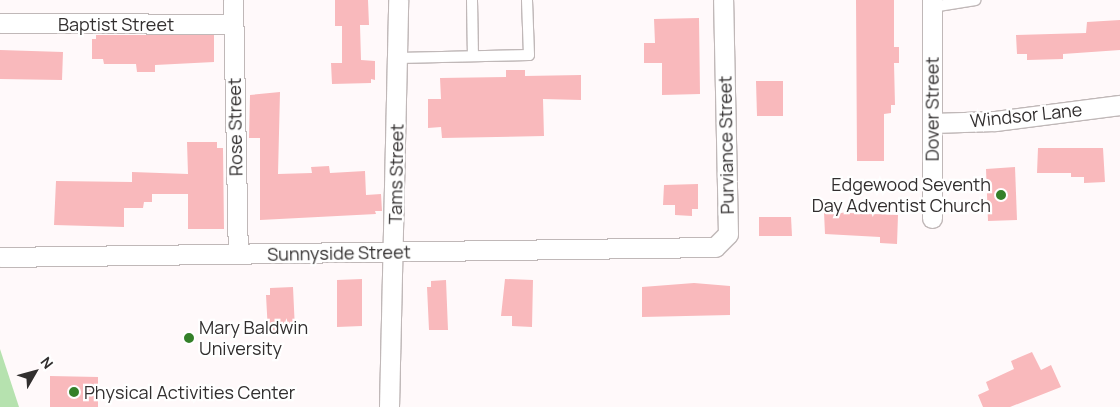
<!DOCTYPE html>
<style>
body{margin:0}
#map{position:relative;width:1120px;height:407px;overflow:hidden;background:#fff9fa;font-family:Manrope,sans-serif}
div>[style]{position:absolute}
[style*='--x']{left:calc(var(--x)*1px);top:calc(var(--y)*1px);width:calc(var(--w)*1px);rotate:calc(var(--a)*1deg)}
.green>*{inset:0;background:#b6e2af}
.building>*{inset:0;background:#f9b9bc}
.roads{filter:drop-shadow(1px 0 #c0b8b8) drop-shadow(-1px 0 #c0b8b8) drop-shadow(0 1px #c0b8b8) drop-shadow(0 -1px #c0b8b8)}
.lane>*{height:10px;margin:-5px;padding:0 5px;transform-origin:5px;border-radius:5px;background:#fff}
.street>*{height:19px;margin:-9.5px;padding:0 9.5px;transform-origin:9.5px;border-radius:9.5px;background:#fff}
.dots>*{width:14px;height:14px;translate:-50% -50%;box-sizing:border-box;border:2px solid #fff;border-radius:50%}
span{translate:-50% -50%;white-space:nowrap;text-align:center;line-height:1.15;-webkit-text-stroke:4.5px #fff;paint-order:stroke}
.street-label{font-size:18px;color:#322f2f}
.poi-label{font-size:18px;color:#322f2f}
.right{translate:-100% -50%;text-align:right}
.left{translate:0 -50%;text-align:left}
.north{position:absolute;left:10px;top:347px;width:50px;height:50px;-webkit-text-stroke:4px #fff;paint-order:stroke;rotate:52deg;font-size:14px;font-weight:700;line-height:20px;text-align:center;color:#322f2f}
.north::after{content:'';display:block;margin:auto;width:18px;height:22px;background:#322f2f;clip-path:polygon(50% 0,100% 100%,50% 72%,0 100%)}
</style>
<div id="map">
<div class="green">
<div style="clip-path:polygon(0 349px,19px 407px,0 407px)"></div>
</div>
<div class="building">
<div style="clip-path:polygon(335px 0,368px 0,369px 25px,360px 25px,361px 60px,375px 61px,375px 80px,371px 79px,371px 83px,332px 84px,331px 63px,342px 63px,342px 26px,335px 26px)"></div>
<div style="clip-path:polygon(856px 0,894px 0,894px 47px,899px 47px,899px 63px,894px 63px,895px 105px,891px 105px,891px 113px,884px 114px,884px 161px,857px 161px)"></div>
<div style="clip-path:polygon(699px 18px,700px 94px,662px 95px,662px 63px,644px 63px,644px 43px,655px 43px,654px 19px)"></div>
<div style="clip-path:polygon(1120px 20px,1120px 50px,1063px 54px,1063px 59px,1027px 60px,1027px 54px,1017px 54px,1016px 35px,1086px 33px,1087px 22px)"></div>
<div style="clip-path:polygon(96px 35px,214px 35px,214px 62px,155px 65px,155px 72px,137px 72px,136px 64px,104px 64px,103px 59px,92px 59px,92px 39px,96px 39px)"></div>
<div style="clip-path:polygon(0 50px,63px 52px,62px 80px,0 79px)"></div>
<div style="clip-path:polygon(506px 70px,525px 70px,525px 76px,581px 75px,581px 100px,543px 99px,544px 136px,442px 138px,441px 127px,428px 128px,428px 99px,441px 99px,440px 78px,506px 77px)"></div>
<div style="clip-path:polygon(756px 81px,783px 81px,783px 116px,757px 116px)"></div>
<div style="clip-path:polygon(280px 92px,278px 174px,312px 173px,311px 167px,329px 166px,330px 173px,365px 171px,366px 195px,381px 194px,382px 211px,375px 211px,376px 214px,260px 220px,260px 138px,249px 138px,250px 95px)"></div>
<div style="clip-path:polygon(187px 142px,217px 142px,217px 148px,223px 148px,224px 229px,188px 229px,188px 194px,152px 194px,152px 202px,144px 202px,143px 208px,124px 208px,124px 227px,54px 225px,56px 181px,132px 182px,132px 172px,188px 174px)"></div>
<div style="clip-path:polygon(1038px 148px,1103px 148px,1105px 182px,1084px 183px,1084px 177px,1071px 177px,1071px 173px,1037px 173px)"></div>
<div style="clip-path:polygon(1015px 167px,1017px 220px,988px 221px,986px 169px)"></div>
<div style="clip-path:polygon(698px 184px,698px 209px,692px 209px,692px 216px,675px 215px,675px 205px,663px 205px,664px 185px)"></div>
<div style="clip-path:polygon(824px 212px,898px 215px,897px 244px,880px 243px,880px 237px,825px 234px)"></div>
<div style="clip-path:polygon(759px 217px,791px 217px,792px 236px,759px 236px)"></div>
<div style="clip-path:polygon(362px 279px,362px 326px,337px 327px,337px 280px)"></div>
<div style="clip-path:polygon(505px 279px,533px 280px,532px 327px,512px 326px,512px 316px,501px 316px)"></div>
<div style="clip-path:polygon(446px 280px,448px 330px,429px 330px,427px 287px,431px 287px,431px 281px)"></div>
<div style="clip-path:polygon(694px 283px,730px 286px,730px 315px,642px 317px,642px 287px)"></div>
<div style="clip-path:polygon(293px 287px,295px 330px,268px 332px,266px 295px,270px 295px,270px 288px)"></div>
<div style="clip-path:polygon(1032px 352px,1041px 370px,1051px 365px,1061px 387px,1010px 407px,983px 407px,978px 395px,989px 390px,986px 382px,1014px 369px,1011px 361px)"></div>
<div style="clip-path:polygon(50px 376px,98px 377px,98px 407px,50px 407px)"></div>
</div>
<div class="roads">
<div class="lane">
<div style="--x:472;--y:0;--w:56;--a:89"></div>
<div style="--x:932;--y:7;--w:44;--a:-9.2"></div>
<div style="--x:398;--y:58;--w:131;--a:-1.3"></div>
<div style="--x:529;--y:55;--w:55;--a:-92.1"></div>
</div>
<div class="street">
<div style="--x:233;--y:0;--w:254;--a:88.9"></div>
<div style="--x:932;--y:0;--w:218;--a:90"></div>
<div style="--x:0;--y:23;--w:232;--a:0.2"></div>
<div style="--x:932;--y:123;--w:63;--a:-1.8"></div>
<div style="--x:995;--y:121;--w:126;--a:-7.3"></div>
<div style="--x:0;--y:257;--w:715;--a:-0.8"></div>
<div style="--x:715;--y:247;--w:18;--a:-45"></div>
<div style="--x:728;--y:234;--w:234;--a:-91.2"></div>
<div style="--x:389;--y:407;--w:407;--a:-88.7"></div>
</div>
</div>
<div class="dots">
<div style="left:1001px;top:195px;background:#348029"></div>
<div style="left:189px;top:338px;background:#348029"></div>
<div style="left:74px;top:392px;background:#348029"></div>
</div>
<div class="street-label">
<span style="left:116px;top:24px">Baptist Street</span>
<span style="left:932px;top:109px;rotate:-90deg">Dover Street</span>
<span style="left:1026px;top:115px;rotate:-6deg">Windsor Lane</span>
<span style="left:235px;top:127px;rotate:-91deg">Rose Street</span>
<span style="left:726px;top:145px;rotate:-91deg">Purviance Street</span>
<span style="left:396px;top:174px;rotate:-89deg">Tams Street</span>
<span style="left:339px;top:253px;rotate:-1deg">Sunnyside Street</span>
</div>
<div class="poi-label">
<span class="right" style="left:991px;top:195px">Edgewood Seventh<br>Day Adventist Church</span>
<span class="left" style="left:199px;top:338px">Mary Baldwin<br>University</span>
<span class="left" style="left:84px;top:392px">Physical Activities Center</span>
</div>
<div class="north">N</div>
</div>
